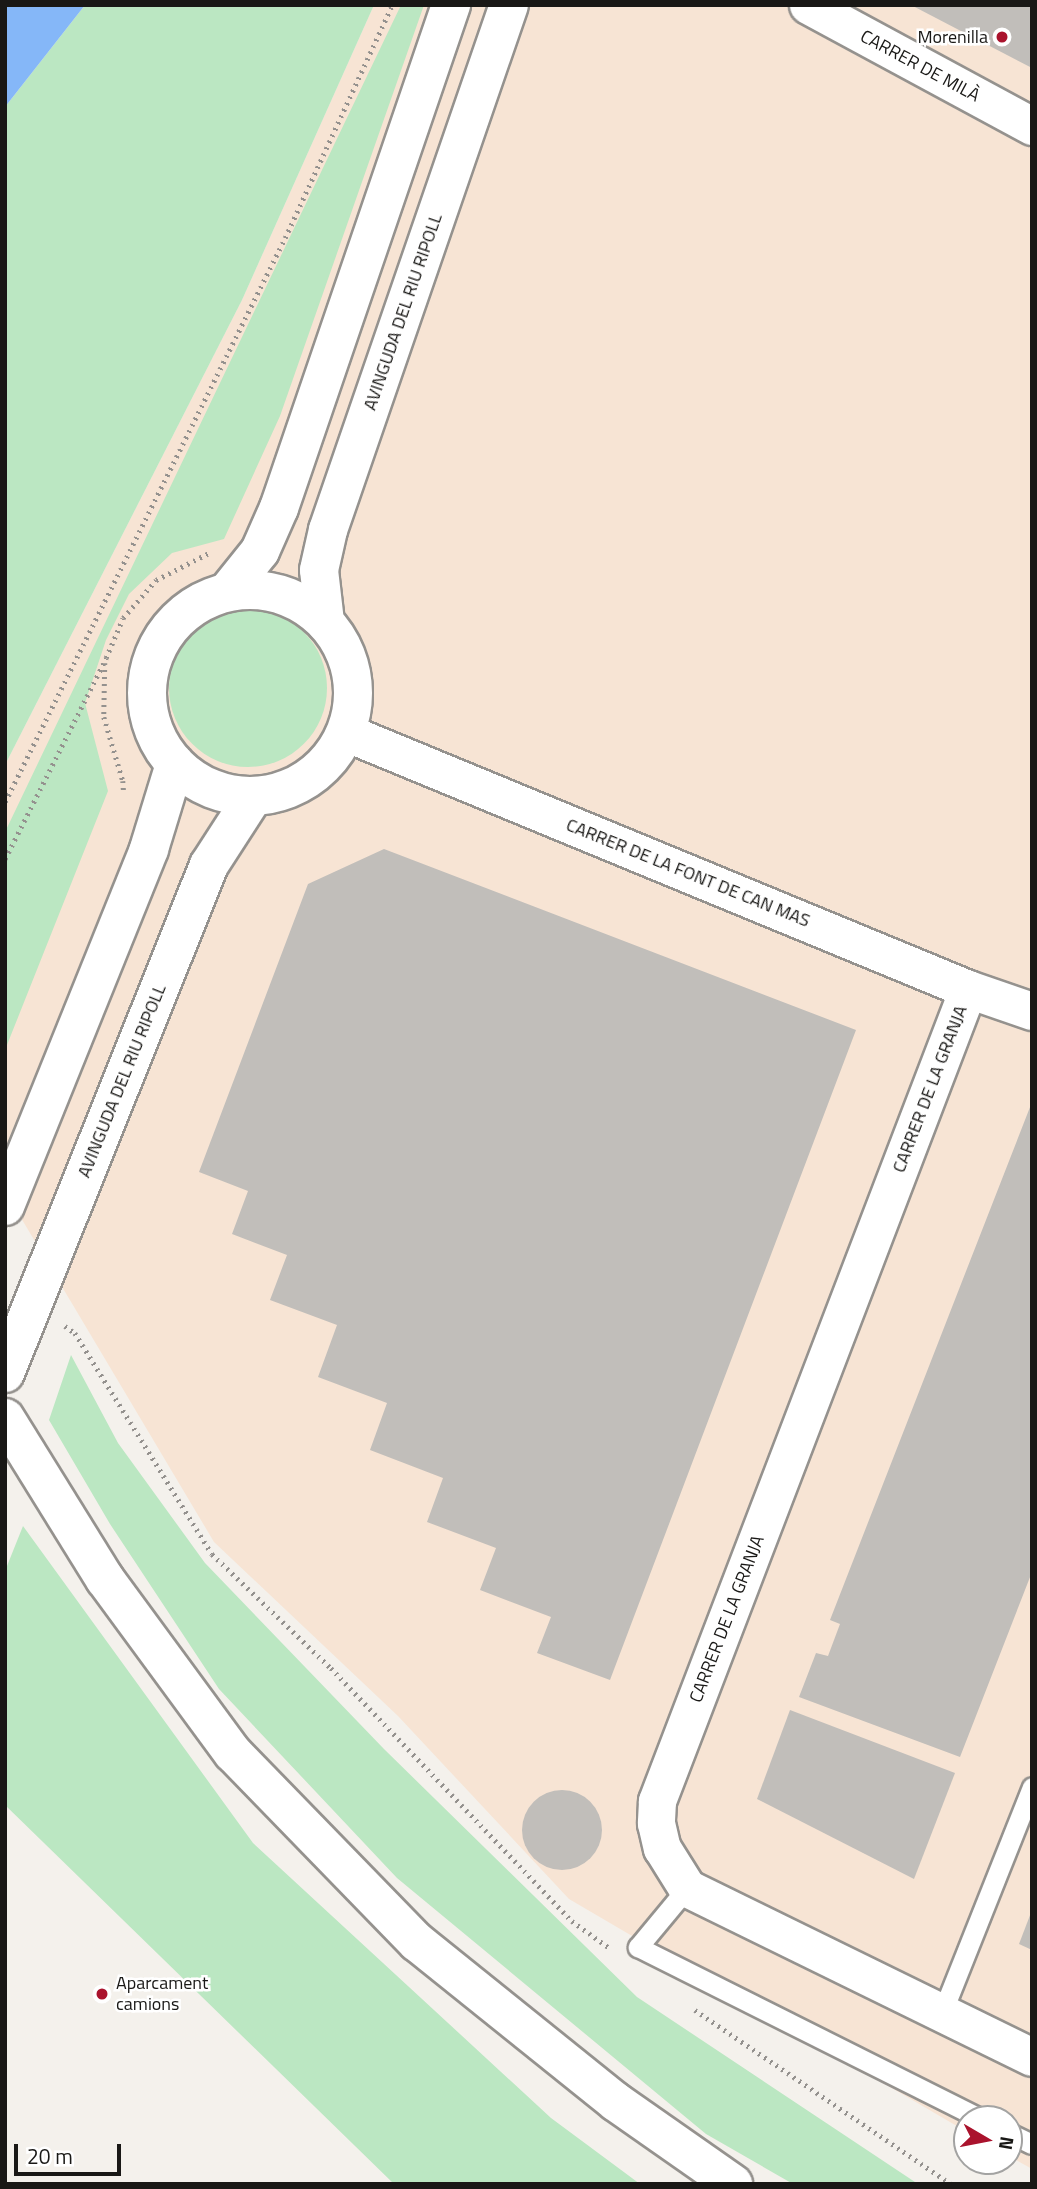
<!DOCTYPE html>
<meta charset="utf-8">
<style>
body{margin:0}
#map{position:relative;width:1037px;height:2189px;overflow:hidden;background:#f4f1ec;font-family:"Titillium Web",sans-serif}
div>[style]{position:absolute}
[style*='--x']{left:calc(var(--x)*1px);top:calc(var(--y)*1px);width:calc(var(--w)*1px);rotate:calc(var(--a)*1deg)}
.industrial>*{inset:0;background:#f7e4d4}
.green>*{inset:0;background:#bbe7c2}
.round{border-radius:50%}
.water>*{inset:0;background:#85b7f8}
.building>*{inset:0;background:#c1beba}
.path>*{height:4.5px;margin-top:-2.25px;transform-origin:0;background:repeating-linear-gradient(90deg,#94918e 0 2px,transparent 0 7px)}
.roads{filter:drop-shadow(2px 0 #95928e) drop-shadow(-2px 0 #95928e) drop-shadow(0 2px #95928e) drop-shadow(0 -2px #95928e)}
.service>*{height:19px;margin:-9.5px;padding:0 9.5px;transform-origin:9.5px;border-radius:9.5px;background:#fff}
.minor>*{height:37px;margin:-18.5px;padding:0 18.5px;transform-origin:18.5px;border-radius:18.5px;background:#fff}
.tertiary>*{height:38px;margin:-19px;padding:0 19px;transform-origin:19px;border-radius:19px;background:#fff}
.tertiary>.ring{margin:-19px;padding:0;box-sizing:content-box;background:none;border:38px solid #fff;border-radius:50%}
.secondary>*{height:38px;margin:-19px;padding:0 19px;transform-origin:19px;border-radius:19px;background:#fff}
.dots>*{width:19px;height:19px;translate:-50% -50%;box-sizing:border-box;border:4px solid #fff;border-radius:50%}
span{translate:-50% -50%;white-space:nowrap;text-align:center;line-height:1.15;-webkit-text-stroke:5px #fff;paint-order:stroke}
.poi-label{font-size:18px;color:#191816}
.right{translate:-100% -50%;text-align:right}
.left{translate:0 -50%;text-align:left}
.street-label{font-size:18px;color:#191816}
.frame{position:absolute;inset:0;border:7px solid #191816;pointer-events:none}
.north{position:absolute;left:953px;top:2105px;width:70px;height:70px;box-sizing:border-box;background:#fff;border:2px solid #a3a3a2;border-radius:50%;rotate:100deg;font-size:19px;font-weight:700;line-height:28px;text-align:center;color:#191816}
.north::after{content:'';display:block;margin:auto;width:24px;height:32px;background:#aa132d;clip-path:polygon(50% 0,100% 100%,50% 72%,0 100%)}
.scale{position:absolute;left:14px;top:2144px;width:107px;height:32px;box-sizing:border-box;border:4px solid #191816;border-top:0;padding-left:9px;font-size:21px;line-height:24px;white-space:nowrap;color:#191816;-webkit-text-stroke:5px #fff;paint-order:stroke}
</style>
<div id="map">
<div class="industrial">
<div style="clip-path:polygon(374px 5px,1032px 5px,1032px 2169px,1009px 2156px,1009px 2119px,967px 2119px,967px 2132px,569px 1899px,398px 1716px,214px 1542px,5px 1191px,5px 765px,242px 300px)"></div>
</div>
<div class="green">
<div style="clip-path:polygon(85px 5px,374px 5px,242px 300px,5px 765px,5px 107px)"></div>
<div style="clip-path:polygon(401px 5px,424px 5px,280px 416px,224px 539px,172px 553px,129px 594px,106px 640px,85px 703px,108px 791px,5px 1050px,5px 832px)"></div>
<div class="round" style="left:169px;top:609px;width:158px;height:158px"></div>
<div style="clip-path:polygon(71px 1355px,118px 1443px,205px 1563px,384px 1749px,637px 1997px,918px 2184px,793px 2184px,706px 2134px,397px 1878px,219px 1689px,110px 1524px,49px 1420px)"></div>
<div style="clip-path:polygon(23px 1526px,253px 1843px,551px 2118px,640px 2184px,394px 2184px,5px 1805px,5px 1571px)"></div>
</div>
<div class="water">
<div style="clip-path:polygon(5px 5px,85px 5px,5px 107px)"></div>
</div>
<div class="building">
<div style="clip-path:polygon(911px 5px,1032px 5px,1032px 68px)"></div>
<div style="clip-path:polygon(384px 849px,856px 1030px,610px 1680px,537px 1653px,551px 1617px,480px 1590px,496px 1548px,427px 1522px,443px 1478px,370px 1450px,387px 1403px,318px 1377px,337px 1325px,270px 1300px,287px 1255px,232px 1234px,248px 1191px,199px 1172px,308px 884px)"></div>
<div style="clip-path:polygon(1032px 1102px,1032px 1572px,960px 1757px,799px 1697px,816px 1653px,828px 1656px,840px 1624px,830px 1620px)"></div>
<div style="clip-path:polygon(790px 1710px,955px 1773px,914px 1879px,757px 1799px)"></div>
<div class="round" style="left:522px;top:1790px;width:80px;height:80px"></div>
<div style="clip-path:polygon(1032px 1910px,1032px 1950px,1019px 1944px)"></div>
</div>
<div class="path">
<div style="--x:105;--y:663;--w:54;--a:91.1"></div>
<div style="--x:104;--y:717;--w:67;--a:73.5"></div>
<div style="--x:123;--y:781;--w:13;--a:86"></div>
<div style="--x:5;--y:802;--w:630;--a:-63.6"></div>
<div style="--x:285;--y:238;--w:256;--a:-65.3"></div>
<div style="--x:5;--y:859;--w:225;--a:-63.3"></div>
<div style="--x:106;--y:658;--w:43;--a:-67"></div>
<div style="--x:123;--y:618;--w:50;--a:-49"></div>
<div style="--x:156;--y:580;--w:62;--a:-27"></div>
<div style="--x:65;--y:1326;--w:12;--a:35"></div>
<div style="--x:75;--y:1333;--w:260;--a:58.2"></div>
<div style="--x:212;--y:1554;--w:165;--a:43.8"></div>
<div style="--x:331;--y:1668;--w:349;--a:46.4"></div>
<div style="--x:572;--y:1921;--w:48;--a:35.7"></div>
<div style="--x:695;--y:2010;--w:310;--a:34.2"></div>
</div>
<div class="roads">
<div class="service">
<div style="--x:687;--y:1888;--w:77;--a:129.7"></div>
<div style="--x:638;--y:1947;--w:384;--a:26.6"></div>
<div style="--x:942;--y:2013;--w:243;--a:-68.3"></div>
<div style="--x:1009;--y:2133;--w:25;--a:26"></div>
</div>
<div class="minor">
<div style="--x:808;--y:5;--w:255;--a:28.4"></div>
<div style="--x:345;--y:732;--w:674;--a:22.42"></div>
<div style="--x:968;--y:989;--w:68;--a:19"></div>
<div style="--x:968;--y:989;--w:870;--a:110.96"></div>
<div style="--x:657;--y:1801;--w:22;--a:93"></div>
<div style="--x:656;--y:1823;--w:26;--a:77"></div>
<div style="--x:662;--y:1848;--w:47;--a:58"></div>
<div style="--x:687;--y:1888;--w:384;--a:26.1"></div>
</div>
<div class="tertiary">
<div class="ring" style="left:147px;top:590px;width:168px;height:168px"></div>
<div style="--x:228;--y:591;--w:51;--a:-51.3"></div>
<div style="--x:260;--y:551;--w:47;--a:-66.2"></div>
<div style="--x:279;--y:508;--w:532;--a:-71.12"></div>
<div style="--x:325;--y:622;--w:52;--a:-96.6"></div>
<div style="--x:319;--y:570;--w:41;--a:-77.3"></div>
<div style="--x:328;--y:530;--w:555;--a:-70.98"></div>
<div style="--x:5;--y:1206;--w:385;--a:-68"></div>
<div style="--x:149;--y:849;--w:89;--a:-73"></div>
<div style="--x:5;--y:1373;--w:547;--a:-68.12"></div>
<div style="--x:209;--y:865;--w:81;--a:-57.1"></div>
</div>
<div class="secondary">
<div style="--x:5;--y:1418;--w:190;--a:58.2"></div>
<div style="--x:105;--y:1579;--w:216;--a:53.7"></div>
<div style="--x:233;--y:1753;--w:264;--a:45.8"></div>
<div style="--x:417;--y:1942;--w:255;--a:38.8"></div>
<div style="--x:616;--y:2102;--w:143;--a:35"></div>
</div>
</div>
<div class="dots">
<div style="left:1002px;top:37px;background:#aa132d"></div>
<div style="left:102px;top:1994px;background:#aa132d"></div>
</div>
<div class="poi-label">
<span class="right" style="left:988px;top:37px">Morenilla</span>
<span class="left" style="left:116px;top:1994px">Aparcament<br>camions</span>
</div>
<div class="street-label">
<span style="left:920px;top:66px;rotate:28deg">CARRER DE MILÀ</span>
<span style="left:403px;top:312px;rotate:-71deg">AVINGUDA DEL RIU RIPOLL</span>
<span style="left:688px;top:873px;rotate:22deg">CARRER DE LA FONT DE CAN MAS</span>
<span style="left:122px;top:1081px;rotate:-68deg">AVINGUDA DEL RIU RIPOLL</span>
<span style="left:930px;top:1089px;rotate:-69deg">CARRER DE LA GRANJA</span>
<span style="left:727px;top:1619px;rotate:-69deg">CARRER DE LA GRANJA</span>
</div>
<div class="frame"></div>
<div class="north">N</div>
<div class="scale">20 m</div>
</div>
